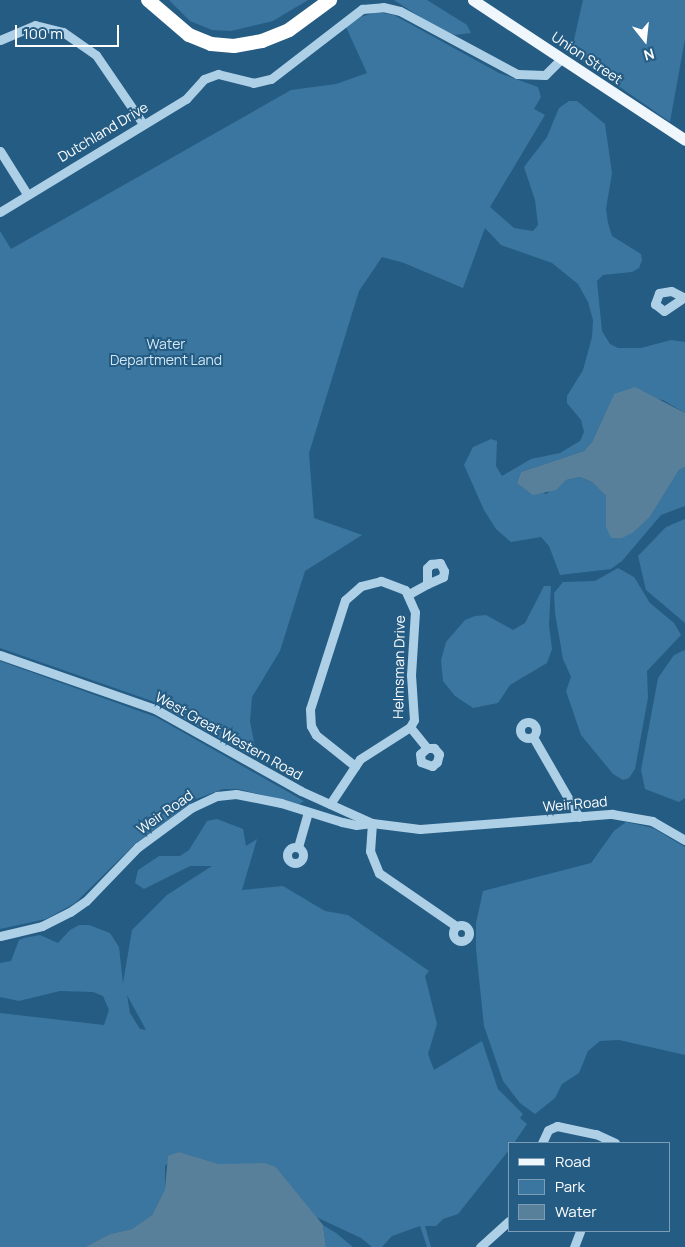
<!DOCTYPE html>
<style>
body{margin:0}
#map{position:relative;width:685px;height:1247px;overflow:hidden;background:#255c83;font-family:Manrope,sans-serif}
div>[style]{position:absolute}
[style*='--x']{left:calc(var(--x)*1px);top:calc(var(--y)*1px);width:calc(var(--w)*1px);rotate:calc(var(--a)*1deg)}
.green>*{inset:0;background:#3a76a0}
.water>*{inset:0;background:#59809a}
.minor>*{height:9px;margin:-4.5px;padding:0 4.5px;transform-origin:4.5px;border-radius:4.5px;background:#aed0e7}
.minor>.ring{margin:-4.5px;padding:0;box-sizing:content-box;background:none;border:9px solid #aed0e7;border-radius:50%}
.major>*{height:11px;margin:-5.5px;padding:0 5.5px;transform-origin:5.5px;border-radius:5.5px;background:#eff7fd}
.highway>*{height:14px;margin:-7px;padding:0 7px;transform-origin:7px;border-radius:7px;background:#fff}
span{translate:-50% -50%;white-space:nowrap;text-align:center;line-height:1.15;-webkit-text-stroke:4px #255c83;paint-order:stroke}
.street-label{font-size:14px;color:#fff}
.park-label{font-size:14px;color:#d1e7f6}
.legend{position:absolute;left:508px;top:1142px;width:162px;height:90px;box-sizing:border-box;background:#255c83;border:1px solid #7c9db5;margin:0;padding:6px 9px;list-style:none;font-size:15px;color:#fff}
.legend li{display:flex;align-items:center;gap:10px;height:25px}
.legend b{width:25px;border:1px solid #7c9db5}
.north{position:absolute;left:620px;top:15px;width:50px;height:50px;-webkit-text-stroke:4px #255c83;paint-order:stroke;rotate:164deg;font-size:14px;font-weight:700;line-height:20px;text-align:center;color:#fff}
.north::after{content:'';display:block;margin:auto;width:18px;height:22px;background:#fff;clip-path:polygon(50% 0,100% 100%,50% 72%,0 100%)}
.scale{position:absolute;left:15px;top:25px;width:104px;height:22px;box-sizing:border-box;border:2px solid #fff;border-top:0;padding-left:6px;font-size:15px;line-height:18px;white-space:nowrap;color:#fff;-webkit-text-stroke:4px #255c83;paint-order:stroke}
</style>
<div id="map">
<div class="green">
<div style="clip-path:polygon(169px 0,308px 0,273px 21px,231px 31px,212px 30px,190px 21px)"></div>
<div style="clip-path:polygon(394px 0,427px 0,467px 25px,471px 33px,455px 35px,437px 28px)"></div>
<div style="clip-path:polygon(583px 0,685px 0,685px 39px,670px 122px,571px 53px)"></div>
<div style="clip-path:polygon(377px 12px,394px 15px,499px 73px,538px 87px,541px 97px,534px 109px,545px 115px,490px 207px,514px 228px,533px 231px,538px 225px,535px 200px,524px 167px,547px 137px,559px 108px,569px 101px,577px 101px,605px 124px,612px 173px,606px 209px,608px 223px,612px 236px,641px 254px,642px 260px,639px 268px,632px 272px,603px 275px,597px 281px,602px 331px,610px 344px,618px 348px,641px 348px,671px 340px,685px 342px,685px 413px,663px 400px,614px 394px,592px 442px,584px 451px,521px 472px,517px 483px,546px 494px,566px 480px,580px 477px,592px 482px,606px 496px,606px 511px,634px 532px,650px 517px,679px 470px,685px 467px,685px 506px,661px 515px,622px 561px,611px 569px,560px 575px,549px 546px,541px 537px,511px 542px,496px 529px,484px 510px,464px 465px,473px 447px,491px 439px,497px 441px,496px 466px,502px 476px,531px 459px,560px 453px,580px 441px,584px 432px,581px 420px,567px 403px,567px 396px,583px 370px,592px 337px,593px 320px,588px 302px,578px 284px,552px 263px,501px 245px,485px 228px,463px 288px,404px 263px,382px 257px,359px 291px,309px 453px,314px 518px,362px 535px,305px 571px,280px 651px,252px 697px,250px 721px,257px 759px,152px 701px,0 648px,0 231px,11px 249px,291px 90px,336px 84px,367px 73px,346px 27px,360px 17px)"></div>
<div style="clip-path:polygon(685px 519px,685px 623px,646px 590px,638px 556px,666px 527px)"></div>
<div style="clip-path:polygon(618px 568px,634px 577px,650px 603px,674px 623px,681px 635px,647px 671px,648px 698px,635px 769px,629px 778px,623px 780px,613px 774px,581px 735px,566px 691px,571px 677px,563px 659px,555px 613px,554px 593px,563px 582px,595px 581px)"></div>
<div style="clip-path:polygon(544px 586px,551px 586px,549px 625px,552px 649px,547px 663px,510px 685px,498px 703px,473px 708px,455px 696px,443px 681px,441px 660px,446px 642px,465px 620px,475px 616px,486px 615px,513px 630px,525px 623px)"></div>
<div style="clip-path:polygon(685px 650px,685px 798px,679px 802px,645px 789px,641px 770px,658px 678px,674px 655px)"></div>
<div style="clip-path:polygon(0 661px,156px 717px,304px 801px,299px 804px,238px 789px,223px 789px,196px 799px,135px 844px,75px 903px,46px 919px,0 929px)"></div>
<div style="clip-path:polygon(evenodd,217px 819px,243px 829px,246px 846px,257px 839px,242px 890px,283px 886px,325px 911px,348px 915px,429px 971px,425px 976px,437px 1024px,428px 1054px,434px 1070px,482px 1041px,498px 1089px,523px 1114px,520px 1118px,527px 1124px,514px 1143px,509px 1143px,509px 1150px,458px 1214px,443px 1219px,436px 1226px,425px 1226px,431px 1247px,427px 1247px,420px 1226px,392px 1236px,382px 1247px,372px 1247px,361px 1238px,316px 1217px,276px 1167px,219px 1164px,178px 1152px,165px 1166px,165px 1189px,152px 1215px,132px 1229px,110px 1234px,85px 1247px,0 1247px,0 1013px,104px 1025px,109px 1010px,103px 996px,93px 992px,60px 991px,19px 1001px,0 997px,0 963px,11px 961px,19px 940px,24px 938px,40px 935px,58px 943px,70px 930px,79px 925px,89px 925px,110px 933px,119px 947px,123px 983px,132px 930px,167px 895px,212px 866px,190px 866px,144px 889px,135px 883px,138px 870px,159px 856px,180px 856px,189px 850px,207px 821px,217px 819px,127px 995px,146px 1030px,140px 1029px,130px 1013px,127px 995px)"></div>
<div style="clip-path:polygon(626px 822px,653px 828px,685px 847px,685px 1055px,619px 1040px,600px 1041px,588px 1051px,579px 1073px,562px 1084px,555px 1098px,535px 1114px,520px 1103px,503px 1081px,484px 1026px,476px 949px,476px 923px,483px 891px,591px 863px,614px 831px)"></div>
<div style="clip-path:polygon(323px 1225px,336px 1233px,353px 1247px,326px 1247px)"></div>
</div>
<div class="water">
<div style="clip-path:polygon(635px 387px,685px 413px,685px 467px,679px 470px,650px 517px,634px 532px,622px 538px,611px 538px,606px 527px,606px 496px,592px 482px,580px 477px,566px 480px,556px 490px,533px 495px,517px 483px,521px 472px,584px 451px,592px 442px,614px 394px)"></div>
<div style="clip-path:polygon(179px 1152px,219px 1164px,264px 1163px,276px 1167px,323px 1225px,326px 1247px,85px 1247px,110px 1234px,132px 1229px,152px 1215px,165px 1189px,168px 1156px)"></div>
</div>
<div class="minor">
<div style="--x:0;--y:40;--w:38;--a:-23"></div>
<div style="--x:35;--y:25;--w:29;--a:14"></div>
<div style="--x:63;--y:32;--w:40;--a:34.9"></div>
<div style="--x:96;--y:55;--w:83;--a:55.7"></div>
<div style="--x:0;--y:151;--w:51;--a:57.9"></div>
<div style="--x:0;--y:212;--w:218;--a:-31.3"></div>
<div style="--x:186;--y:99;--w:27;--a:-48"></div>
<div style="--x:204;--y:79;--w:15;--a:-20"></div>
<div style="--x:218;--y:74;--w:36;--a:14"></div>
<div style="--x:253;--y:83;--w:18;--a:-13"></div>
<div style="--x:271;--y:79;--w:115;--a:-37.6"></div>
<div style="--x:362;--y:9;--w:21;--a:-5"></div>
<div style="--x:383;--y:7;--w:17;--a:13"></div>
<div style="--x:400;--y:11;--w:133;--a:28.3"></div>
<div style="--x:517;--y:74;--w:28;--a:2"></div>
<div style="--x:545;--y:75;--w:23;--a:-45"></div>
<div style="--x:683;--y:297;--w:13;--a:-153"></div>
<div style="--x:671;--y:291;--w:12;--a:171"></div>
<div style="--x:659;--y:293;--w:12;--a:110"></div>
<div style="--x:655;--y:304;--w:11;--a:38"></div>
<div style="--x:664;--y:311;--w:25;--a:-34"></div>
<div style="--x:440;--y:563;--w:9;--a:63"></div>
<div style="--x:444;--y:571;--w:6;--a:99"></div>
<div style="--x:443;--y:577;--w:17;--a:156"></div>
<div style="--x:427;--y:584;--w:16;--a:-90"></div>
<div style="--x:427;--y:568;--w:6;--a:-45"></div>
<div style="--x:431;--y:564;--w:9;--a:-6"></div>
<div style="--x:409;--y:594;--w:21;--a:-29"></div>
<div style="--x:0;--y:655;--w:164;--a:19.2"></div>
<div style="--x:155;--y:709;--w:167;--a:29.3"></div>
<div style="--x:301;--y:791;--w:78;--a:24.3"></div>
<div style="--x:372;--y:823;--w:48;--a:7.1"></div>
<div style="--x:420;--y:829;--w:193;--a:-4.5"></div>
<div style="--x:612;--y:814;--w:41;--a:9.9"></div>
<div style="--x:652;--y:821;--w:38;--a:30"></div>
<div class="ring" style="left:520px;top:722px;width:7px;height:7px"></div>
<div style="--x:410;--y:727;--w:27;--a:51"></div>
<div style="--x:427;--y:748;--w:9;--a:139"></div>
<div style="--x:420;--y:754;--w:8;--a:83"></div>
<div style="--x:421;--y:762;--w:12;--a:20"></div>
<div style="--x:432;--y:766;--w:6;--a:-39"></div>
<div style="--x:437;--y:762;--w:8;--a:-76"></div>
<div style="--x:439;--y:754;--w:8;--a:-130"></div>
<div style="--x:434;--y:748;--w:7;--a:180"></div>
<div style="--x:533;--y:737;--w:92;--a:60.1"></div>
<div style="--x:330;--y:804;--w:54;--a:-56.3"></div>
<div style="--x:360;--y:759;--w:59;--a:-32.6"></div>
<div style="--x:410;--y:727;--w:8;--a:-60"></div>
<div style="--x:414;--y:720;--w:45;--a:-93.8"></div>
<div style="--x:411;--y:675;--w:63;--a:-86.4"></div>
<div style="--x:415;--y:612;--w:24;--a:-114"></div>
<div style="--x:405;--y:590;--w:26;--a:-159"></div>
<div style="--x:381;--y:581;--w:21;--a:166"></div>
<div style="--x:361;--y:586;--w:21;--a:139"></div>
<div style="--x:345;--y:600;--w:114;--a:107.8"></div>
<div style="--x:310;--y:709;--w:17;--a:87"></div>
<div style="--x:311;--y:726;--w:10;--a:61"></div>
<div style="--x:316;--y:735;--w:50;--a:38.5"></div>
<div class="ring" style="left:287px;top:847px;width:7px;height:7px"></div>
<div style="--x:298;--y:847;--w:35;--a:-74"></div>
<div class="ring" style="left:453px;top:925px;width:7px;height:7px"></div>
<div style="--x:0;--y:936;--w:43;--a:-13.4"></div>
<div style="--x:42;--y:926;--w:31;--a:-27"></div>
<div style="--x:70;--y:912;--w:19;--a:-35"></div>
<div style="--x:86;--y:901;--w:75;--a:-46.1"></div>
<div style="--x:138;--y:847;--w:66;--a:-36.3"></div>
<div style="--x:191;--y:808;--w:29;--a:-25"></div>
<div style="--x:217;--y:796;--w:19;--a:-6"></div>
<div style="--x:236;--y:794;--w:46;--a:11.3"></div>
<div style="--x:281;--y:803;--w:64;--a:17.3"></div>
<div style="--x:342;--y:822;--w:14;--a:12"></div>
<div style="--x:356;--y:825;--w:16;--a:-7"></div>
<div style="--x:372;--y:823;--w:28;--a:94"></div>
<div style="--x:370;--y:851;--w:24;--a:68"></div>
<div style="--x:379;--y:873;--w:93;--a:34.5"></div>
<div style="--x:542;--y:1143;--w:14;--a:-65"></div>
<div style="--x:548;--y:1130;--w:10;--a:-24"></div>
<div style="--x:557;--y:1126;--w:40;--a:12"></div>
<div style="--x:596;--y:1134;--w:21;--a:25"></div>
<div style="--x:480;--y:1247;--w:39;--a:-42"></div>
<div style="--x:574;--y:1247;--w:17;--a:-69"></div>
</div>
<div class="major">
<div style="--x:473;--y:0;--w:254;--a:33.4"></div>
</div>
<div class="highway">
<div style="--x:148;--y:0;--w:54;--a:40.5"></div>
<div style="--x:189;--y:35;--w:24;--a:22"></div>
<div style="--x:211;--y:44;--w:23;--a:5"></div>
<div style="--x:234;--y:46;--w:28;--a:-10"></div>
<div style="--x:262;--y:41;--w:29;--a:-22"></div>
<div style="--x:289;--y:30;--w:51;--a:-36.2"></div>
</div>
<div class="street-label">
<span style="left:587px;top:58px;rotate:34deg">Union Street</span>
<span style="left:103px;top:132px;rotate:-31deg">Dutchland Drive</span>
<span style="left:399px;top:667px;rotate:-89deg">Helmsman Drive</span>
<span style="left:229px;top:736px;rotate:29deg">West Great Western Road</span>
<span style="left:575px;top:804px;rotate:-5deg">Weir Road</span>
<span style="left:165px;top:812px;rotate:-35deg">Weir Road</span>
</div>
<div class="park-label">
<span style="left:166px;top:352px">Water<br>Department Land</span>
</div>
<ul class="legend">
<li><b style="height:6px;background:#eff7fd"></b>Road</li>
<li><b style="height:14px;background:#3a76a0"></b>Park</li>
<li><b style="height:14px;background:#59809a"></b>Water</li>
</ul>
<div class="north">N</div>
<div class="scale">100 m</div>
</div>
